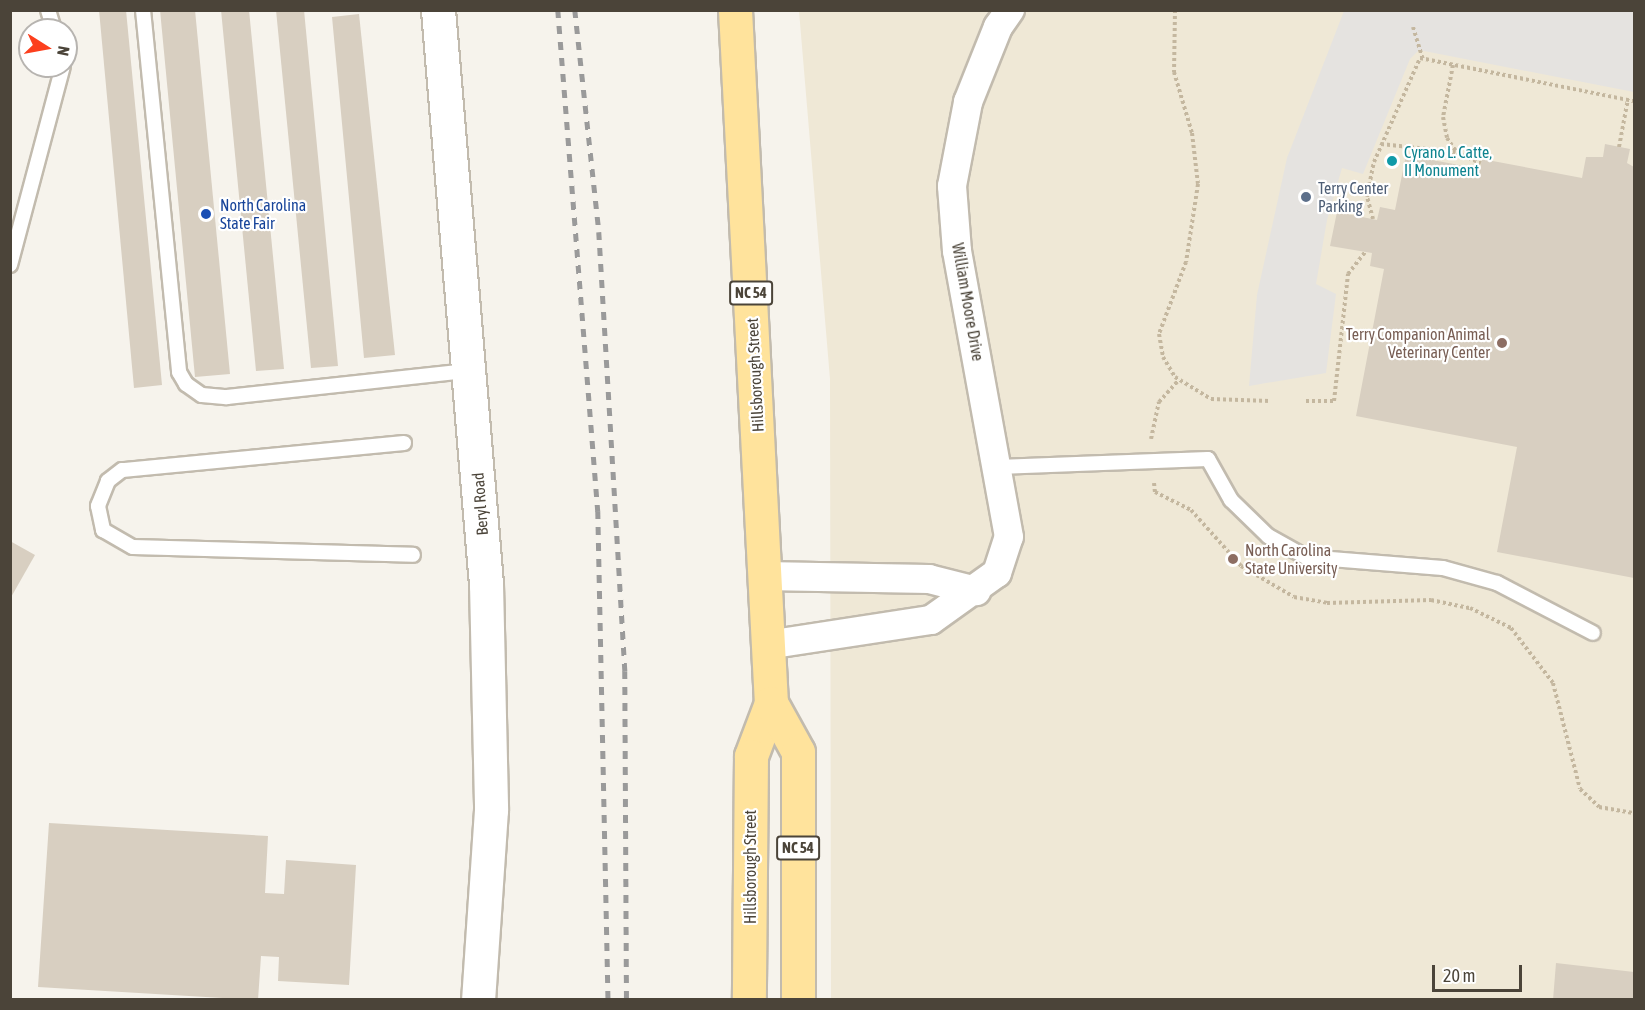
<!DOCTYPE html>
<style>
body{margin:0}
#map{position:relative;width:1645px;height:1010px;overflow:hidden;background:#f6f3ec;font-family:"Asap Condensed",sans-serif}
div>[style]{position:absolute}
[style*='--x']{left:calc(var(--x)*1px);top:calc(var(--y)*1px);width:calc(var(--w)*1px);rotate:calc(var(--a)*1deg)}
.education>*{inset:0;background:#efe8d6}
.parking>*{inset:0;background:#e5e3e0}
.building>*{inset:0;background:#d8cfc1}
.path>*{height:4px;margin-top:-2px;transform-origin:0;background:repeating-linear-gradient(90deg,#c4b79f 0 3px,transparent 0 6px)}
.roads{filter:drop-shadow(2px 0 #c2bbae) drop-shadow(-2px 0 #c2bbae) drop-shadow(0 2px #c2bbae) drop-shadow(0 -2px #c2bbae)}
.service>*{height:14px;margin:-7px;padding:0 7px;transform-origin:7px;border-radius:7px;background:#fff}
.minor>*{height:28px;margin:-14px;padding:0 14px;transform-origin:14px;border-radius:14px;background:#fff}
.tertiary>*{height:33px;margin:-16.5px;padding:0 16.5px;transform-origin:16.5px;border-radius:16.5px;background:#fff}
.primary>*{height:33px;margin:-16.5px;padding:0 16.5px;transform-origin:16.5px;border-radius:16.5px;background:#ffe39c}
.rail>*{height:4.5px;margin-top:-2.25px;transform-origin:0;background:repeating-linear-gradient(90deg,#9a9a9a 0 8px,transparent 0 16px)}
.dots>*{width:16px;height:16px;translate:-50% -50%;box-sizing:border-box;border:3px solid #fff;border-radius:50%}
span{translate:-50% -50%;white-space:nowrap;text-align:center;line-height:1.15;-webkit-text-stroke:4.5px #fff;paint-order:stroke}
.shield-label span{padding:2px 4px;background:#fff;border:2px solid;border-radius:4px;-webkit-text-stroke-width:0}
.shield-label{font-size:15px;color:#4b4439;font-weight:700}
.culture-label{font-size:16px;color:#0d838f}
.left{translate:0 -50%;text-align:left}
.service-label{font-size:16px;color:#4e5e75}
.transit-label{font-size:16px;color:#164399}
.street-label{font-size:16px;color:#4b4439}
.education-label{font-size:16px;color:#785e54}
.right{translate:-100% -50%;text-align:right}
.frame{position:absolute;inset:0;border:12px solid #4b4439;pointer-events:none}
.north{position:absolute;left:18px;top:18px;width:60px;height:60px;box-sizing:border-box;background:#fff;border:2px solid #b7b4b0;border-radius:50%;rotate:101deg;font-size:16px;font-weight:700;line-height:24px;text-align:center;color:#4b4439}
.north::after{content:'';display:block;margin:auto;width:21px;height:27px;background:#fc3f1d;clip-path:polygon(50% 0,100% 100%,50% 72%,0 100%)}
.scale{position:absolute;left:1432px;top:965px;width:90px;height:27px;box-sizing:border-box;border:3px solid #4b4439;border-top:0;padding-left:8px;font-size:18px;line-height:21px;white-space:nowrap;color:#4b4439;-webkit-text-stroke:4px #fff;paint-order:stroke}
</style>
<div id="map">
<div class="education">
<div style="clip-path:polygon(799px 11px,1634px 11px,1634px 999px,831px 999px,830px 379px)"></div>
</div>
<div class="parking">
<div style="clip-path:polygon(1344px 11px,1634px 11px,1634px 92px,1419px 50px,1410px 59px,1363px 174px,1342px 168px,1327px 220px,1316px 284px,1336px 294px,1326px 373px,1249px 386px,1257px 295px,1287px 158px)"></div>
</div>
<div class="building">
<div style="clip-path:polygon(99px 10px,126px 10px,162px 385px,134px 388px)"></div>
<div style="clip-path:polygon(160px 10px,195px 10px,230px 374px,195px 377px)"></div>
<div style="clip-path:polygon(221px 10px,249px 10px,284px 369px,256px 371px)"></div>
<div style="clip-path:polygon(276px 10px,304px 10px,338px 366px,311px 368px)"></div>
<div style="clip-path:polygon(359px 14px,395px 355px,364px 358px,332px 17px)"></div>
<div style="clip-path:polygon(1605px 144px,1630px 149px,1627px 163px,1634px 167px,1634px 578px,1497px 552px,1517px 447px,1356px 416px,1384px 269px,1370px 266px,1372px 253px,1330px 246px,1337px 212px,1377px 220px,1380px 207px,1395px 210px,1406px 155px,1480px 169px,1482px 159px,1582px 178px,1586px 157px,1603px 157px)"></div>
<div style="clip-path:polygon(10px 541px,35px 555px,10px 599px)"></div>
<div style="clip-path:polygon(49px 823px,268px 836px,265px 893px,284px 894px,286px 860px,356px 865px,349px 985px,278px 981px,279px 957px,261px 956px,258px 1000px,38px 987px)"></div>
<div style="clip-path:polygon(1556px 963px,1634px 972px,1634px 1000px,1553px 1000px)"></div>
</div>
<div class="path">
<div style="--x:1175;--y:10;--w:62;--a:90.9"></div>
<div style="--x:1174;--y:72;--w:64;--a:73.6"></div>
<div style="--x:1192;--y:133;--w:51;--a:83.3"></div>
<div style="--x:1198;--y:184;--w:79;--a:98.7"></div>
<div style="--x:1186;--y:262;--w:77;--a:110.6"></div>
<div style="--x:1159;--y:334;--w:23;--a:80"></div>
<div style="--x:1163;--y:357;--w:23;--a:59"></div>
<div style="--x:1175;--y:377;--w:42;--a:31.4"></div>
<div style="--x:1211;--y:399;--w:59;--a:1.9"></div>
<div style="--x:1413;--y:27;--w:34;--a:73"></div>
<div style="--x:1453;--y:65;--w:53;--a:100.9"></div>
<div style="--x:1443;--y:117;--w:21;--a:79"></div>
<div style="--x:1447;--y:138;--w:18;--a:56"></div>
<div style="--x:1457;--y:153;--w:26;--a:23"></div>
<div style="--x:1381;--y:144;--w:75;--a:6.1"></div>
<div style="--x:1619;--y:147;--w:49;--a:-79.4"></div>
<div style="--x:1373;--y:219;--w:23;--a:-105"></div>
<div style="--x:1367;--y:197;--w:36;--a:-79"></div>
<div style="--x:1374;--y:162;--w:114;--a:-66.1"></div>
<div style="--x:1420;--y:58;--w:218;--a:11.4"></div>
<div style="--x:1306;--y:401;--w:28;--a:0"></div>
<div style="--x:1334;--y:401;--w:128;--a:-83.7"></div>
<div style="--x:1348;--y:274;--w:28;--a:-52"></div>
<div style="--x:1151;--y:439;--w:38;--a:-78"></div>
<div style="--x:1159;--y:402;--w:30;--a:-48"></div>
<div style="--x:1154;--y:483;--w:9;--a:84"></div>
<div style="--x:1155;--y:492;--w:40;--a:26.6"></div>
<div style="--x:1191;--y:510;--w:75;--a:48.2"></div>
<div style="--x:1241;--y:566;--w:61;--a:30.3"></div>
<div style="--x:1294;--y:597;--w:34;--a:10"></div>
<div style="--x:1327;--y:603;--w:104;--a:-1.7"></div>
<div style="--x:1431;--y:600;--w:40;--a:12"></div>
<div style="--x:1470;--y:608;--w:46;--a:26"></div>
<div style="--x:1511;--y:628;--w:69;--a:52.6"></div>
<div style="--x:1553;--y:683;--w:109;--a:75.7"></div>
<div style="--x:1580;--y:789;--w:26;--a:43"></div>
<div style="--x:1599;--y:807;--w:36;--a:10"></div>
</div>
<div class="roads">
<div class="service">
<div style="--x:48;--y:10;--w:21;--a:73"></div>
<div style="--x:143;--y:10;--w:364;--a:84.3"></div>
<div style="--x:179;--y:372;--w:14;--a:60"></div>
<div style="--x:186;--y:384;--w:19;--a:35"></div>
<div style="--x:202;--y:395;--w:25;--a:5"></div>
<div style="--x:227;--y:397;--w:242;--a:-6.2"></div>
<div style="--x:10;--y:265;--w:206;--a:-75.1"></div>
<div style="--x:404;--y:443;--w:283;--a:174.5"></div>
<div style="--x:122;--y:470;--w:18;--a:142"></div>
<div style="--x:108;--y:481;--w:27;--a:112"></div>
<div style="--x:98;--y:506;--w:25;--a:78"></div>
<div style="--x:103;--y:530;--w:34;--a:30"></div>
<div style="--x:133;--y:547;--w:280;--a:1.6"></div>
<div style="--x:998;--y:467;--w:210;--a:-2.2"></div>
<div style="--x:1208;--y:459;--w:47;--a:60.7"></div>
<div style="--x:1231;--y:500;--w:52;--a:44.2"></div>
<div style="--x:1268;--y:536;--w:43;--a:28.9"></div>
<div style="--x:1306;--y:557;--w:137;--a:4.6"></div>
<div style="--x:1443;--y:568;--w:56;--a:15.5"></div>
<div style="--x:1497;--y:583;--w:108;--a:27.5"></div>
</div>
<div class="minor">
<div style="--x:764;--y:576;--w:165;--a:1"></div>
<div style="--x:929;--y:579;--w:49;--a:14.3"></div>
<div style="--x:767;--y:645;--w:166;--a:-8.7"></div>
<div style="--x:931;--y:620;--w:81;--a:-35.5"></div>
<div style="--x:997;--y:573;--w:38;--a:-72"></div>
<div style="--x:1009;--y:537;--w:291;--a:-100.3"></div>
<div style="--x:957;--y:251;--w:65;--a:-94.4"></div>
<div style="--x:952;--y:186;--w:86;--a:-79.2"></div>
<div style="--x:968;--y:102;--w:81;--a:-68.2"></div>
<div style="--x:998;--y:27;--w:21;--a:-55"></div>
</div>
<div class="tertiary">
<div style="--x:438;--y:10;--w:576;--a:85.22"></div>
<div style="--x:486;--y:584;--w:226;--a:88.7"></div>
<div style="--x:491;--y:810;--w:190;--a:93.9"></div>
</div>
<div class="primary">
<div style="--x:735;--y:10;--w:694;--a:87.03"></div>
<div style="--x:771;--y:703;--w:57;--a:110.7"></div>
<div style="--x:751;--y:756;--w:244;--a:90.5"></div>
<div style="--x:771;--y:703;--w:56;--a:61.1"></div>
<div style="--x:798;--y:752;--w:248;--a:90"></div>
</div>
</div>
<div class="rail">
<div style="--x:558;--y:10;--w:503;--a:85.44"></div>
<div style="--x:598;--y:511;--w:489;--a:88.8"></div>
<div style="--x:575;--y:10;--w:223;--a:83.8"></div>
<div style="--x:599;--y:232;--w:440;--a:86.6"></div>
<div style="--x:625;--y:671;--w:329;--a:89.7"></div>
</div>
<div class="dots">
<div style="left:1392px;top:161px;background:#0f9aa8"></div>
<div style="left:1306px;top:197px;background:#5c6f8a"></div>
<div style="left:206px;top:214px;background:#1a4fb4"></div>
<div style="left:1502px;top:343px;background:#8d6e63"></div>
<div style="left:1233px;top:559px;background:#8d6e63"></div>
</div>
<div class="shield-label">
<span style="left:751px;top:293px">NC 54</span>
<span style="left:798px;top:848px">NC 54</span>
</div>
<div class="culture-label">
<span class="left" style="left:1404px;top:161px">Cyrano L. Catte,<br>II Monument</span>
</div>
<div class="service-label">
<span class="left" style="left:1318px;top:197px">Terry Center<br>Parking</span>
</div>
<div class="transit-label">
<span class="left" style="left:220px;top:214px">North Carolina<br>State Fair</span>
</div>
<div class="street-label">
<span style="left:968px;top:302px;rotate:80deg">William Moore Drive</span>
<span style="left:755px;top:375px;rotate:-93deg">Hillsborough Street</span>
<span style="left:480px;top:504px;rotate:-94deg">Beryl Road</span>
<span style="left:750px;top:867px;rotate:-90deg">Hillsborough Street</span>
</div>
<div class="education-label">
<span class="right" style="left:1490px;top:343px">Terry Companion Animal<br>Veterinary Center</span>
<span class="left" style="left:1245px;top:559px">North Carolina<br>State University</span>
</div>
<div class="frame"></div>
<div class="north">N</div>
<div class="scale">20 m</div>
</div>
